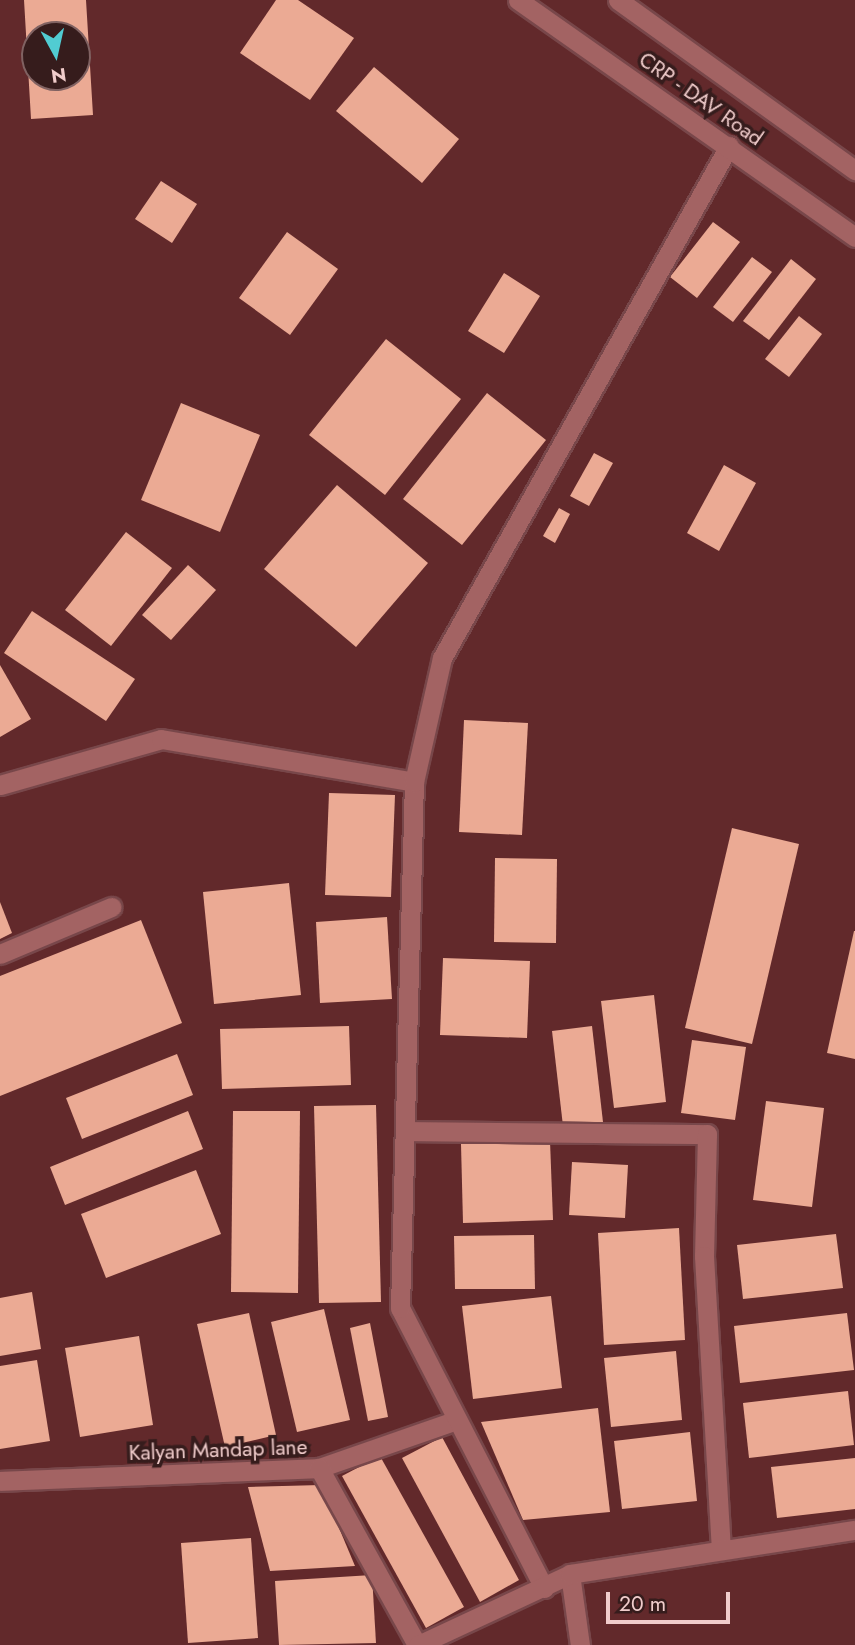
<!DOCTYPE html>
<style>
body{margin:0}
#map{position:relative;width:855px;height:1645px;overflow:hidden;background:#62292b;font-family:Jost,sans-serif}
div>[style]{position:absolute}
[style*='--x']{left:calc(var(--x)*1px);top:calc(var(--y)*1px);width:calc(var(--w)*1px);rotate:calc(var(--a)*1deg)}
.building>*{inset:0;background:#ebaa94}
.roads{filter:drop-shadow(2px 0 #78474a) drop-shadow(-2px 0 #78474a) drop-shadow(0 2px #78474a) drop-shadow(0 -2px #78474a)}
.minor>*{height:19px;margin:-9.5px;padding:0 9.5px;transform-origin:9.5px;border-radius:9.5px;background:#a36363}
.tertiary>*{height:19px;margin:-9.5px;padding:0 9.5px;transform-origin:9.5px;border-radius:9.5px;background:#a36363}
span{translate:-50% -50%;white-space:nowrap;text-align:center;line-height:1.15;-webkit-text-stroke:7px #361c1c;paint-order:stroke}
.street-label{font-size:21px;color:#f0cccb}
.north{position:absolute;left:21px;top:21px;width:70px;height:70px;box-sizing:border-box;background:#361c1c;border:2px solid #806262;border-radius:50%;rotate:172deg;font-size:19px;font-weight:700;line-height:28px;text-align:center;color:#f0cccb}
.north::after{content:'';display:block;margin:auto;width:24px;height:32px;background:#51ccd2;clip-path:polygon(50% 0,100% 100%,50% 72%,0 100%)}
.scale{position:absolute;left:606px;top:1592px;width:124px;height:32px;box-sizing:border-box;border:4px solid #f0cccb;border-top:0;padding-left:9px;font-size:21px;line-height:24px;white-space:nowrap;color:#f0cccb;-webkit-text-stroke:5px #361c1c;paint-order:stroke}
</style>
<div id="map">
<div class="building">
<div style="clip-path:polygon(evenodd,24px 0,86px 0,93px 115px,31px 119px,24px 0,35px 35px,77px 35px,77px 77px,35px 77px,35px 35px)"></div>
<div style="clip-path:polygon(276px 0,298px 0,354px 38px,310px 100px,240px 53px)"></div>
<div style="clip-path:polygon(374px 67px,459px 139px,422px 183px,336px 111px)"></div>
<div style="clip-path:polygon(161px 181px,197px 204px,172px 243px,135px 219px)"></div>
<div style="clip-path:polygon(713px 222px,740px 242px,697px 298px,670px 277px)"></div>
<div style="clip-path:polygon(287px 232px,338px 269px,290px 335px,239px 298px)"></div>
<div style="clip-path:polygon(752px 257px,772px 272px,733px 322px,713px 307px)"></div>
<div style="clip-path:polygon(791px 259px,816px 279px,769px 340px,743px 321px)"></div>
<div style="clip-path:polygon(504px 273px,540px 296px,504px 353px,468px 331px)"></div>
<div style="clip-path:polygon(799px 316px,822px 334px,789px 377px,765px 359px)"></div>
<div style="clip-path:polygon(386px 339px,461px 399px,385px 495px,309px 435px)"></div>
<div style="clip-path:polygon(487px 393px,546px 440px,462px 545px,403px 499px)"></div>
<div style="clip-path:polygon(181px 403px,260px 435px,220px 532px,141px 500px)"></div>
<div style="clip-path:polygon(594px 453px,613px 463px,589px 506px,570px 496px)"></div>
<div style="clip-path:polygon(724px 465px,756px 483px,719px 551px,687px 533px)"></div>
<div style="clip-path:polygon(337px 485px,428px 563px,356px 647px,264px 569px)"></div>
<div style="clip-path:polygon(559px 508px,570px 514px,555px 543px,543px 536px)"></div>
<div style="clip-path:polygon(126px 532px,172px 568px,111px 646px,65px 610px)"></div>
<div style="clip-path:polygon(188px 565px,216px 590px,171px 640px,142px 615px)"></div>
<div style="clip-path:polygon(32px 611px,135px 679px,106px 721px,4px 653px)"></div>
<div style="clip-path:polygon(0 665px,31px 719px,0 737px)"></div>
<div style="clip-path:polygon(464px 720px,528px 723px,522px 835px,459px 832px)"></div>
<div style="clip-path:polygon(329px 793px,395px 795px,391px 897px,325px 895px)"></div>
<div style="clip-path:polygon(732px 828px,799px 844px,752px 1044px,685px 1028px)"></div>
<div style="clip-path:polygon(495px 858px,557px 859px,556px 943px,494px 942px)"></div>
<div style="clip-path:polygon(289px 883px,301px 995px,214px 1004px,203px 892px)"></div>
<div style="clip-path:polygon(0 902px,12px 933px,0 939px)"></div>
<div style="clip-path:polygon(387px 917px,392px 999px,320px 1003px,316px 922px)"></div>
<div style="clip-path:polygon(141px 920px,182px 1023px,0 1096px,0 976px)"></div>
<div style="clip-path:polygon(854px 931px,855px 931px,855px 1059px,827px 1053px)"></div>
<div style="clip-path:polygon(443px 958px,530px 961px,527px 1038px,440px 1035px)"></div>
<div style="clip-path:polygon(654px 995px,666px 1102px,614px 1108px,601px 1001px)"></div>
<div style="clip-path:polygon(349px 1026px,351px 1085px,222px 1089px,220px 1029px)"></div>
<div style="clip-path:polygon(592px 1026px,603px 1122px,563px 1126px,552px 1031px)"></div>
<div style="clip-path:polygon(692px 1040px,746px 1047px,735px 1120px,681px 1113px)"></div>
<div style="clip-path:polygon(177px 1054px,193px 1095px,82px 1139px,66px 1098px)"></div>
<div style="clip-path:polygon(766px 1101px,824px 1108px,812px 1207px,753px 1200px)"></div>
<div style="clip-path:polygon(376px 1105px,381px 1302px,319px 1303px,314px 1106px)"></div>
<div style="clip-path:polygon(188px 1111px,203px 1149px,65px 1205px,50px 1167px)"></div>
<div style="clip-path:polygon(233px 1111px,300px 1111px,298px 1293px,231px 1292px)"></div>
<div style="clip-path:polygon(550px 1141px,553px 1220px,463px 1223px,461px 1144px)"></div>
<div style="clip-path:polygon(572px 1162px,628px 1165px,625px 1218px,569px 1215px)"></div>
<div style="clip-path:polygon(196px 1170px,221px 1234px,106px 1278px,81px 1214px)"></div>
<div style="clip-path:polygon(679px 1228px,685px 1340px,604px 1345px,598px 1233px)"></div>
<div style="clip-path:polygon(836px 1234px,843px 1288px,743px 1299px,737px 1245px)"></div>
<div style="clip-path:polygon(534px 1235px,535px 1289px,455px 1289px,454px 1236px)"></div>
<div style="clip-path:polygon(32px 1292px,41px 1349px,0 1356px,0 1298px)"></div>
<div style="clip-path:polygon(551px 1296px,562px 1388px,473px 1399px,462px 1306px)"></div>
<div style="clip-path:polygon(324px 1309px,350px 1420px,297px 1432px,271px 1322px)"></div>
<div style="clip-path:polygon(249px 1313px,276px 1435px,225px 1447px,197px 1324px)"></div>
<div style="clip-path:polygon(847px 1313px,854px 1370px,740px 1383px,734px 1326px)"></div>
<div style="clip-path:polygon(370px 1323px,388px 1417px,368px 1421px,350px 1328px)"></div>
<div style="clip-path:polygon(139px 1336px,153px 1425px,80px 1437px,65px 1348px)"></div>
<div style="clip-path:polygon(676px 1351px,682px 1420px,611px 1427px,604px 1358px)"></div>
<div style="clip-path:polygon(37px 1360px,50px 1441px,0 1449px,0 1366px)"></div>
<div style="clip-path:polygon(848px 1391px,854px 1445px,749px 1458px,743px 1403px)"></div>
<div style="clip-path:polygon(598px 1408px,610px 1512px,523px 1520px,481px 1422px)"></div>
<div style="clip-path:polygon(690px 1432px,697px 1501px,622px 1509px,614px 1441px)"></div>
<div style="clip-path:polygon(442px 1437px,519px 1580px,480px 1602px,402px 1458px)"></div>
<div style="clip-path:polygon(380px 1456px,464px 1607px,426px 1628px,342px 1476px)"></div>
<div style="clip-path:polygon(855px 1458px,855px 1509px,777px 1518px,771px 1467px)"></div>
<div style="clip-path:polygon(321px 1485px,355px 1566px,270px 1571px,248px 1487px)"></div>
<div style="clip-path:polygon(251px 1538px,258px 1638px,188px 1643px,181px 1543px)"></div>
<div style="clip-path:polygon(372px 1575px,376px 1643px,279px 1645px,275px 1581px)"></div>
</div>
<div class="roads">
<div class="minor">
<div style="--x:0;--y:785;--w:167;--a:-15.9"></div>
<div style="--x:161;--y:739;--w:257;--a:9.6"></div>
<div style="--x:0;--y:954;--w:121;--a:-22.9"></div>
<div style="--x:409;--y:1131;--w:298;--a:0.6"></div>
<div style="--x:707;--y:1134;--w:122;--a:91.4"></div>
<div style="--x:704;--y:1256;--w:294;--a:86.7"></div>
<div style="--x:319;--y:1468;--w:146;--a:-19.2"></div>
<div style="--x:0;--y:1481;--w:319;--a:-2.3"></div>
<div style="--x:319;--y:1468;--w:202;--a:61"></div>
<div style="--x:570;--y:1574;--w:72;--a:82"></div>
<div style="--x:544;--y:1588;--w:315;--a:-117.2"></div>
<div style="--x:400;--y:1308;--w:526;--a:-88.48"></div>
<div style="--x:414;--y:782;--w:127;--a:-77.3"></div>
<div style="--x:442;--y:658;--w:587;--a:-60.73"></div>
<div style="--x:418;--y:1645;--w:168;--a:-25"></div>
<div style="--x:570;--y:1574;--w:288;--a:-8.8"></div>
</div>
<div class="tertiary">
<div style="--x:518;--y:0;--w:412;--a:35.1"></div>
<div style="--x:618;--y:0;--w:292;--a:35.7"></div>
</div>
</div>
<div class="street-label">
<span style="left:701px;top:99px;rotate:35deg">CRP - DAV Road</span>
<span style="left:218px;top:1450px;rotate:-2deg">Kalyan Mandap lane</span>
</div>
<div class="north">N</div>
<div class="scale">20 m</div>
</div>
